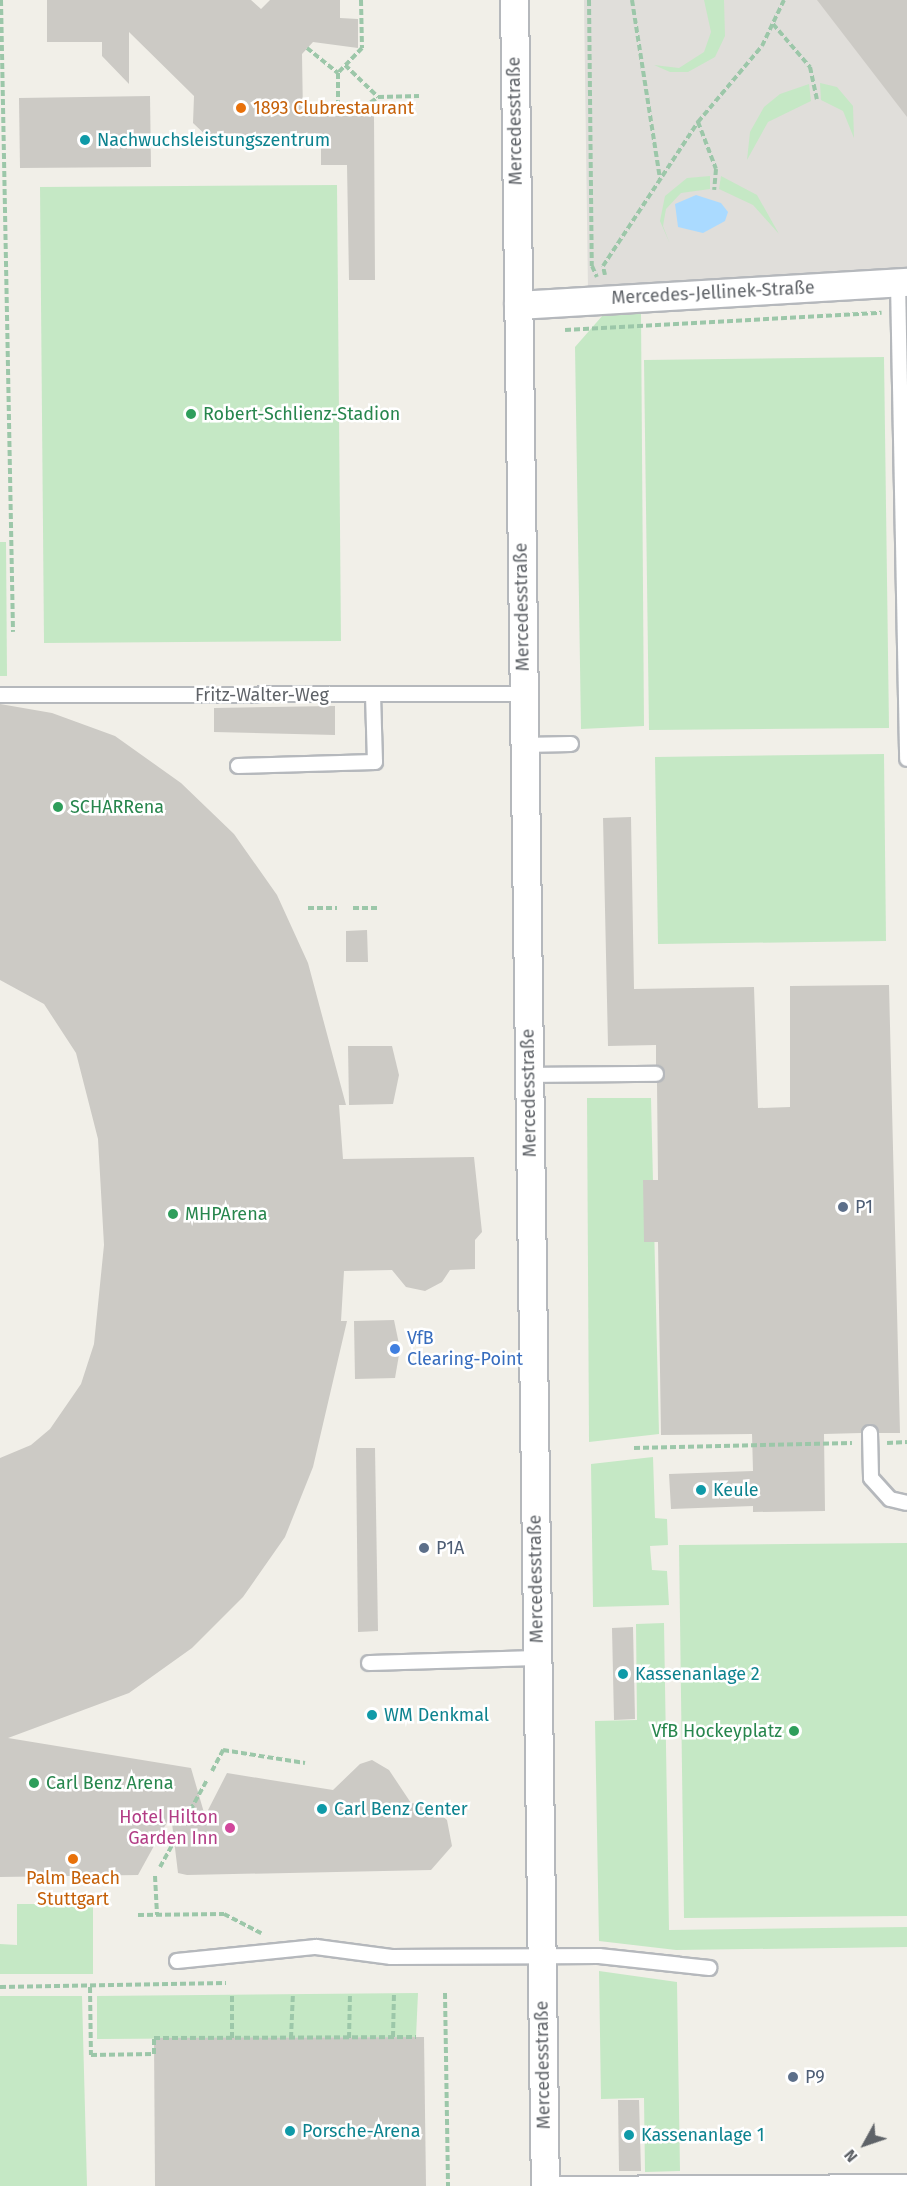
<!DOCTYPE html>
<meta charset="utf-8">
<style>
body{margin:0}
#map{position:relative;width:907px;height:2186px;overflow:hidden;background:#f1efe8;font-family:"Fira Sans",sans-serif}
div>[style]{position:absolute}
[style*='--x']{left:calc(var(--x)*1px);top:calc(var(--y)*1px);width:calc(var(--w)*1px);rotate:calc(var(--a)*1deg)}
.industrial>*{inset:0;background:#e0deda}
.green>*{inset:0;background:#c5e8c5}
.water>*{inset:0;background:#aadaff}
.building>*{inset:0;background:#cccac5}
.path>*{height:4px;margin-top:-2px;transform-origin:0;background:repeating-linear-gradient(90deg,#9cc7a9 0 6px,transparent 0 9px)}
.roads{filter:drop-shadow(2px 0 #b5b8bc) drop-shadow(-2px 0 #b5b8bc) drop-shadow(0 2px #b5b8bc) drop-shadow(0 -2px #b5b8bc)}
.lane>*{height:14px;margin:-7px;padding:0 7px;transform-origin:7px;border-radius:7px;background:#fff}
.street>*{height:27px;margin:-13.5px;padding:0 13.5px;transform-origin:13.5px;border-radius:13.5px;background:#fff}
.dots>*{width:16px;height:16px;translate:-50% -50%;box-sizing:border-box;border:3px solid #fff;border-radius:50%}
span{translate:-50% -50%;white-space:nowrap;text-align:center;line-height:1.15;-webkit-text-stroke:5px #fff;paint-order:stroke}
.food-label{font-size:18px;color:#c56008}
.left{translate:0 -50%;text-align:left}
.street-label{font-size:18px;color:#5f6368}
.culture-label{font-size:18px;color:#0d838f}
.leisure-label{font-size:18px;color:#27864d}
.right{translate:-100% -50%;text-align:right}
.service-label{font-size:18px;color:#4e5e75}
.shop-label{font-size:18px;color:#366cbe}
.hotel-label{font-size:18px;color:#b23c85}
.north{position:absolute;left:835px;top:2114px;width:60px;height:60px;-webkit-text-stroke:4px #fff;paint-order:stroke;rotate:230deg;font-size:16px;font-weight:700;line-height:24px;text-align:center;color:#5f6368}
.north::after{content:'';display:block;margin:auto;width:21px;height:27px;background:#5f6368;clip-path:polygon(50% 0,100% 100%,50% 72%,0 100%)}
</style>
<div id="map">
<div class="industrial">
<div style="clip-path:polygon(584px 0,907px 0,907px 270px,588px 290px)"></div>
</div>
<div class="green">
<div style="clip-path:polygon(704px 0,724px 0,725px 36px,715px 57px,688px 72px,670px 72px,654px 65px,679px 68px,704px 52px,711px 32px)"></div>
<div style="clip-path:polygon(820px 83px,837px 87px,853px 106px,854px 138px,843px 111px,821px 100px)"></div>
<div style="clip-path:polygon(809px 84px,811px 101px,768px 122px,747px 160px,750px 132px,764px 107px,780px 94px)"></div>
<div style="clip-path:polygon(710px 176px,710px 189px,681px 193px,666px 209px,663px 226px,670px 244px,660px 221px,665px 196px,687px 178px)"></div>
<div style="clip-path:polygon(721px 176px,757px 195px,779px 234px,753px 205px,719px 189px)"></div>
<div style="clip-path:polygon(337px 185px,341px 641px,44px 643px,40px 187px)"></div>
<div style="clip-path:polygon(641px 313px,644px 726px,581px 729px,575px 347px,603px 315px)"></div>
<div style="clip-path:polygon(884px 357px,889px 728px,649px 730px,644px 360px)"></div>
<div style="clip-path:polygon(0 542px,6px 542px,7px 676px,0 676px)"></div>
<div style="clip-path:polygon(884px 754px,886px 941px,658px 944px,655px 757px)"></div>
<div style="clip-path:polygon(587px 1098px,651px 1098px,659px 1434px,589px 1442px)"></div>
<div style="clip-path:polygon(653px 1457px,655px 1518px,667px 1519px,668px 1545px,650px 1546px,652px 1570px,667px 1571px,669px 1605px,593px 1607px,591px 1464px)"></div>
<div style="clip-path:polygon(907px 1543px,907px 1916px,684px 1918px,679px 1545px)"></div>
<div style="clip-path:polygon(664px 1623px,669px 1930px,907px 1927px,907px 1947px,676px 1950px,599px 1941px,595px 1721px,637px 1720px,636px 1624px)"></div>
<div style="clip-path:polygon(17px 1904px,93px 1904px,93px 1974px,0 1974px,0 1944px,17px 1945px)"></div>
<div style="clip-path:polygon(599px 1971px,677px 1982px,680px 2171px,645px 2172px,644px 2098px,601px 2099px)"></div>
<div style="clip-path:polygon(418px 1993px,416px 2037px,97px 2039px,97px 1996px)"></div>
<div style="clip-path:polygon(0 1996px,82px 1996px,87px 2186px,0 2186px)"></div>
</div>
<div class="water">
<div style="clip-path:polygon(696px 195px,721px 203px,728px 212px,725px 221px,703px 233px,678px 227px,675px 204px)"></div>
</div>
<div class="building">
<div style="clip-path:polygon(47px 0,251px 0,261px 9px,270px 0,340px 0,340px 18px,358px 19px,358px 48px,313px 42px,302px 54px,303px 116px,374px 116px,375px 280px,349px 280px,347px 165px,321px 165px,321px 135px,257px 134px,250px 142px,213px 142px,193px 123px,194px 96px,129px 32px,129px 84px,102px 56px,102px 42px,47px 42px)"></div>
<div style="clip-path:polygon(817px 0,907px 0,907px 117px)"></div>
<div style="clip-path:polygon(150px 96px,151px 167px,20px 168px,19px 98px)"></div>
<div style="clip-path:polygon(0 704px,52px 713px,115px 736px,181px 783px,234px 834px,277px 895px,308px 963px,346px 1105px,339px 1105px,343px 1159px,474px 1157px,482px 1232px,475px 1240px,475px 1269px,450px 1270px,442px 1282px,425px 1291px,406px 1287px,392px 1270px,344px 1271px,341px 1321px,347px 1321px,313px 1467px,285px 1537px,243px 1597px,192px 1648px,129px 1693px,8px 1738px,191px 1768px,205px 1816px,227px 1773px,333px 1790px,360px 1764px,372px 1760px,389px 1770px,411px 1803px,432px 1807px,447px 1820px,452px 1846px,431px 1870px,187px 1875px,178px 1873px,171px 1815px,138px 1875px,0 1877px,0 1458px,31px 1445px,50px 1429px,81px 1384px,94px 1344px,104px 1245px,98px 1139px,76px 1053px,44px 1004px,0 980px)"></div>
<div style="clip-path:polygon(335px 706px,335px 735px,214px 732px,214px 708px)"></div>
<div style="clip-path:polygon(631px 817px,634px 989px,754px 987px,758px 1108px,790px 1107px,790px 986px,889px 985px,900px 1433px,879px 1433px,870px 1424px,861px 1433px,824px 1434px,825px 1511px,753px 1512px,753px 1506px,671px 1509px,669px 1474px,753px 1471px,752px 1434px,661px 1435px,658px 1242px,644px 1242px,643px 1180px,658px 1180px,657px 1083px,665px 1073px,656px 1065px,656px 1045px,608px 1046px,603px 818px)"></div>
<div style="clip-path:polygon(367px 930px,368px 962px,346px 962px,346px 931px)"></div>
<div style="clip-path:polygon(348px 1046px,392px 1046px,399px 1075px,393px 1104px,349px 1105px)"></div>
<div style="clip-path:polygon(394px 1320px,400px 1349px,395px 1378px,355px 1379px,354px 1321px)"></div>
<div style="clip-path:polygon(356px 1448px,375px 1448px,378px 1631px,358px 1632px)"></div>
<div style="clip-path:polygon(633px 1627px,635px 1719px,614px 1720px,612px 1628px)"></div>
<div style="clip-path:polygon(424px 2037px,426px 2186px,155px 2186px,154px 2038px)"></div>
<div style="clip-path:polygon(618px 2100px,639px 2100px,641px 2171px,619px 2171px)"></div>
</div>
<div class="path">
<div style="--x:1;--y:0;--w:632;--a:88.91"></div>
<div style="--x:361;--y:0;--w:48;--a:88.8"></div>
<div style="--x:362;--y:48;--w:35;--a:134"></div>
<div style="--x:338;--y:73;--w:41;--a:90"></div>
<div style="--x:338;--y:114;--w:18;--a:-3"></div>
<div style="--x:356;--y:113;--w:27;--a:-36"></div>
<div style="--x:378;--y:97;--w:41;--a:-1.4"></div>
<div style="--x:589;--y:0;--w:266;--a:89.4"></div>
<div style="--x:592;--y:266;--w:12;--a:66"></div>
<div style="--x:632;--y:0;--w:181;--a:81.1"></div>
<div style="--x:773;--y:24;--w:57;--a:49.3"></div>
<div style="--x:810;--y:67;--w:33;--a:78"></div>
<div style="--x:307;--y:48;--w:40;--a:39"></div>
<div style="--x:345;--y:65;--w:46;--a:44.1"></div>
<div style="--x:698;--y:122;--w:50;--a:69"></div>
<div style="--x:716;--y:169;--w:21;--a:95"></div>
<div style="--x:605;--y:275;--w:9;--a:-103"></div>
<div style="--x:603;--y:266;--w:173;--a:-56.6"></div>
<div style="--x:698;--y:122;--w:99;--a:-49.9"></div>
<div style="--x:762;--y:46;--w:51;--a:-64.4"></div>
<div style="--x:565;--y:330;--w:317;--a:-3.1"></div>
<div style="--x:308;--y:908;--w:29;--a:0"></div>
<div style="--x:353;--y:908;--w:24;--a:0"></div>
<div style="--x:887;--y:1443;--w:20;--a:-3"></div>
<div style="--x:634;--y:1448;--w:218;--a:-1.3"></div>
<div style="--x:212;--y:1771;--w:24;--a:-62"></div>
<div style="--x:223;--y:1750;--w:83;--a:9"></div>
<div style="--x:186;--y:1818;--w:43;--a:-61.1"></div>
<div style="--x:160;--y:1867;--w:25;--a:-61"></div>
<div style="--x:155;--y:1876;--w:39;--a:87"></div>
<div style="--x:138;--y:1915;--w:86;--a:-0.7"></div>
<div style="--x:224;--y:1914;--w:42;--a:27.2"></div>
<div style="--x:0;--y:1987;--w:226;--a:-1"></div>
<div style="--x:90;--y:1987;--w:68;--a:89.2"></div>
<div style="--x:91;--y:2055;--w:63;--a:-0.9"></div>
<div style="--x:154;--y:2054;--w:16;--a:-90"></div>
<div style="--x:154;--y:2038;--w:262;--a:-0.2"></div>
<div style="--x:445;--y:1993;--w:193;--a:89.1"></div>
<div style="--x:393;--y:2037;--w:44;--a:-88.7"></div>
<div style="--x:232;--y:2038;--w:44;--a:-90"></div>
<div style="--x:291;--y:2038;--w:45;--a:-87.5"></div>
<div style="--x:349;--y:2038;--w:45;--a:-88.7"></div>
</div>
<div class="roads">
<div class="lane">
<div style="--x:898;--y:282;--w:477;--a:88.9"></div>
<div style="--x:0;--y:695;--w:524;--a:-0.11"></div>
<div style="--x:524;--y:745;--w:47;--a:-1.2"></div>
<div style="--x:238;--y:766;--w:137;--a:-1.7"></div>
<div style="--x:375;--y:762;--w:67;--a:-91.7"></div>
<div style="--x:529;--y:1075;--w:127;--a:-0.5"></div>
<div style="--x:870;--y:1433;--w:45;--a:88.7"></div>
<div style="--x:871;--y:1478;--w:28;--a:48"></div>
<div style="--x:890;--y:1499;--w:17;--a:13"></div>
<div style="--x:369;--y:1663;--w:168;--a:-1.7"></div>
<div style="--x:177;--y:1961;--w:140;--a:-5.8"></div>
<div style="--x:316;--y:1947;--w:76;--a:7.6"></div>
<div style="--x:391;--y:1957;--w:208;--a:-0.3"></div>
<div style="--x:599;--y:1956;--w:111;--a:6.2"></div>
<div style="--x:545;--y:2184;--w:362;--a:-0.3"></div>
</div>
<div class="street">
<div style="--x:514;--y:0;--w:2186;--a:89.19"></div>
<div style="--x:518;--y:305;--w:390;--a:-3.4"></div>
</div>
</div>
<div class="dots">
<div style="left:241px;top:108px;background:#e8710a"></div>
<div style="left:85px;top:140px;background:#0f9aa8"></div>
<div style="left:191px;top:414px;background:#2e9e5b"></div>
<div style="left:58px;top:807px;background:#2e9e5b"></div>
<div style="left:843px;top:1207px;background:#5c6f8a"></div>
<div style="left:173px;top:1214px;background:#2e9e5b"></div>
<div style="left:395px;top:1349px;background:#3f7fe0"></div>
<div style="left:701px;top:1490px;background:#0f9aa8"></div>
<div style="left:424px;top:1548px;background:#5c6f8a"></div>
<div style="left:623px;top:1674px;background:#0f9aa8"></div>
<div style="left:372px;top:1715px;background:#0f9aa8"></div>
<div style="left:794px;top:1731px;background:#2e9e5b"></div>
<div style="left:34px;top:1783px;background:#2e9e5b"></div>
<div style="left:322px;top:1809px;background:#0f9aa8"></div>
<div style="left:230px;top:1828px;background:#d1479c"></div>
<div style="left:73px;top:1859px;background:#e8710a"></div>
<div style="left:793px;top:2077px;background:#5c6f8a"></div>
<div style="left:290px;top:2131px;background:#0f9aa8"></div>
<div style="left:629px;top:2135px;background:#0f9aa8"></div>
</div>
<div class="food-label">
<span class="left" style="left:253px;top:108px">1893 Clubrestaurant</span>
<span style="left:73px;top:1889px">Palm Beach<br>Stuttgart</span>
</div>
<div class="street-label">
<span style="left:515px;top:121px;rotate:-91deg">Mercedesstraße</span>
<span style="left:713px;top:293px;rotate:-3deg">Mercedes-Jellinek-Straße</span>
<span style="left:522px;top:607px;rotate:-91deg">Mercedesstraße</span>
<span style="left:262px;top:695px">Fritz-Walter-Weg</span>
<span style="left:529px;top:1093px;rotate:-91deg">Mercedesstraße</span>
<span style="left:536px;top:1579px;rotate:-91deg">Mercedesstraße</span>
<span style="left:543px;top:2065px;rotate:-91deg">Mercedesstraße</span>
</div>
<div class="culture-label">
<span class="left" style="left:97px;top:140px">Nachwuchsleistungszentrum</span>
<span class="left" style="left:713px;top:1490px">Keule</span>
<span class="left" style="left:635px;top:1674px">Kassenanlage 2</span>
<span class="left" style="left:384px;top:1715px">WM Denkmal</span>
<span class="left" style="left:334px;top:1809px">Carl Benz Center</span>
<span class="left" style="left:302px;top:2131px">Porsche-Arena</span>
<span class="left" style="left:641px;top:2135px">Kassenanlage 1</span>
</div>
<div class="leisure-label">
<span class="left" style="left:203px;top:414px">Robert-Schlienz-Stadion</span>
<span class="left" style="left:70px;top:807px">SCHARRena</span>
<span class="left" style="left:185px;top:1214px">MHPArena</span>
<span class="right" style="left:782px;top:1731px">VfB Hockeyplatz</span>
<span class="left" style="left:46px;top:1783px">Carl Benz Arena</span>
</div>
<div class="service-label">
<span class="left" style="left:855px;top:1207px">P1</span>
<span class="left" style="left:436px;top:1548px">P1A</span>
<span class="left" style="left:805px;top:2077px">P9</span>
</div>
<div class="shop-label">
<span class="left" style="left:407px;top:1349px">VfB<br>Clearing-Point</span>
</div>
<div class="hotel-label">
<span class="right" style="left:218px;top:1828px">Hotel Hilton<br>Garden Inn</span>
</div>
<div class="north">N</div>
</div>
